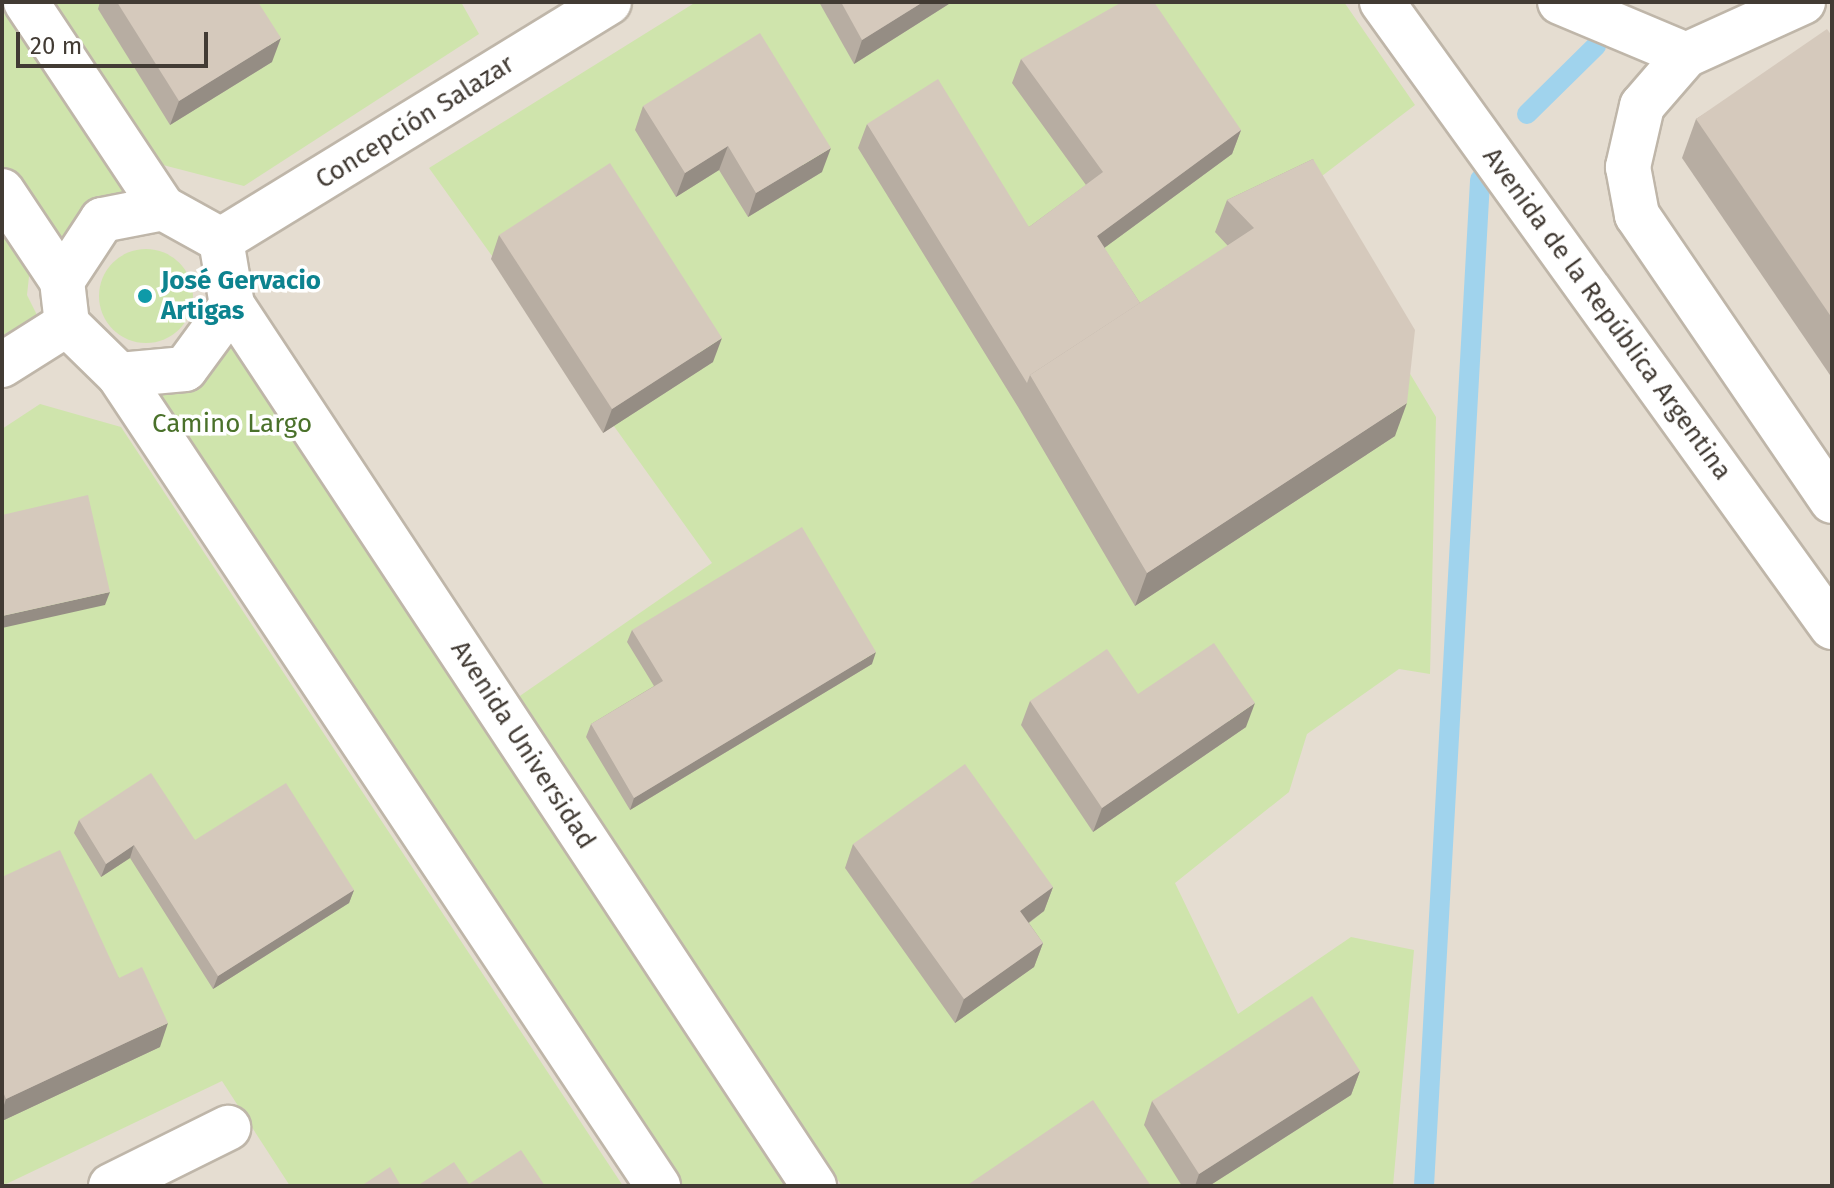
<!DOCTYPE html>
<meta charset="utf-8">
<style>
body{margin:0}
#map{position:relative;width:1834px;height:1188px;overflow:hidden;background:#f1ece3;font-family:"Fira Sans",sans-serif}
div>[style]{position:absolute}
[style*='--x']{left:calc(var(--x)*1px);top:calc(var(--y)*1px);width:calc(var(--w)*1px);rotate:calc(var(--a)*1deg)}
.residential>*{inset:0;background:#e5ddd1}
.green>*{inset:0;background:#cfe4ac}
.round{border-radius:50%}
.stream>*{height:20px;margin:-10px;padding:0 10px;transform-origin:10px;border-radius:10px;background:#a0d3ed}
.roads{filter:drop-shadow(2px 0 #bfb6a9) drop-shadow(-2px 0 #bfb6a9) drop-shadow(0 2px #bfb6a9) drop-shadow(0 -2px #bfb6a9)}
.minor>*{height:44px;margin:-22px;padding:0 22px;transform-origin:22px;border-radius:22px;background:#fff}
.wall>*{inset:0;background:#b7ada2}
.shaded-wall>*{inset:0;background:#958d84}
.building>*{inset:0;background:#d5c9bc}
.dots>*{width:22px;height:22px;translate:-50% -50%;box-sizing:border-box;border:4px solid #fff;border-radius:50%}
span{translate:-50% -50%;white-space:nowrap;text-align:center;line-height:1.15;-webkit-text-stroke:7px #fff;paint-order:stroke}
.street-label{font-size:26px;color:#423b34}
.culture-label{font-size:26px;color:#0d838f;font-weight:700}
.left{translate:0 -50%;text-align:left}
.park-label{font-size:26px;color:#4a712a}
.frame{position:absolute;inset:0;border:4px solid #423b34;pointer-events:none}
.scale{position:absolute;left:16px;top:32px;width:192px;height:36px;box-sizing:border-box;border:4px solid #423b34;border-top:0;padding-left:10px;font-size:24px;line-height:28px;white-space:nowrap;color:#423b34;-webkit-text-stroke:6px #fff;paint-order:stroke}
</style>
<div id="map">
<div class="residential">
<div style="clip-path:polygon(2px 2px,1832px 2px,1832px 1186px,2px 1186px)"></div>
</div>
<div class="green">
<div style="clip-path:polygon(2px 2px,26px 2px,163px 208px,102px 220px,62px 281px,2px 191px)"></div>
<div style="clip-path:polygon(55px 2px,461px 2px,479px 34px,244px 186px,163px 165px)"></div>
<div style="clip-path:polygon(696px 2px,1344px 2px,1415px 105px,1301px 192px,1436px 417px,1430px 674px,1399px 669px,1307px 734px,1289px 792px,1175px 883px,1238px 1014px,1351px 937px,1414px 950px,1393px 1186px,842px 1186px,514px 700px,712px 563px,429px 168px)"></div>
<div style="clip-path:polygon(2px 226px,30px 267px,27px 295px,37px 315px,2px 336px)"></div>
<div class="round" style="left:99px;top:249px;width:94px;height:94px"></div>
<div style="clip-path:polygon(232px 305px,814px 1186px,657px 1186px,119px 375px,185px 369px)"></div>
<div style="clip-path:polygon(40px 404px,121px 427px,623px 1186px,290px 1186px,222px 1081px,2px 1186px,2px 429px)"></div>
</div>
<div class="stream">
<div style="--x:1527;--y:114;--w:97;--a:-44.6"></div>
<div style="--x:1424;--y:1186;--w:1008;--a:-86.81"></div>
</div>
<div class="roads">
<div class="minor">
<div style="--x:26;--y:2;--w:247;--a:56.4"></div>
<div style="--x:1382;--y:2;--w:770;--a:54.25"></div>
<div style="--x:1560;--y:2;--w:137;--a:22.8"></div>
<div style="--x:1803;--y:2;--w:128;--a:155.6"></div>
<div style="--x:1686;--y:55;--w:67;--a:130.8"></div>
<div style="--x:1642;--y:106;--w:63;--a:102.9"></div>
<div style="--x:1628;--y:167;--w:49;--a:79.4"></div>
<div style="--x:1637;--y:215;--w:346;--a:55.7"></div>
<div style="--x:2;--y:191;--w:108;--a:56.3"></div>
<div style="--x:163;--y:208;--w:66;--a:28.9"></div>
<div style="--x:221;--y:240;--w:66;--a:80.4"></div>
<div style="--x:232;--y:305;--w:79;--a:126.3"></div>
<div style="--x:185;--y:369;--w:66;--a:174.8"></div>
<div style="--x:119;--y:375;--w:73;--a:-135.6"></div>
<div style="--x:67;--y:324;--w:43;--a:-96.6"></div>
<div style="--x:62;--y:281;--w:73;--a:-56.7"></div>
<div style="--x:102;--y:220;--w:62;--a:-11.1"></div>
<div style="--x:221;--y:240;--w:455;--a:-31.5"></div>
<div style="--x:232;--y:305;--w:1056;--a:56.55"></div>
<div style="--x:2;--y:365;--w:77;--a:-32.2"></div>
<div style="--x:119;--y:375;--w:974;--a:56.39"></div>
<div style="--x:111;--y:1186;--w:131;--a:-26.4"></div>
</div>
</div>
<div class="wall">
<div style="clip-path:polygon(100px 2px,258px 2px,272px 62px,170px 125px,98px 9px)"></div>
<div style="clip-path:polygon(819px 2px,952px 2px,854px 64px)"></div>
<div style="clip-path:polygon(1832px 36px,1832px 378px,1682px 158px,1696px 119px)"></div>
<div style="clip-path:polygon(1021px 59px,1241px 130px,1232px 154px,1104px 248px,1140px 303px,1228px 246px,1215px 232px,1227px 200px,1313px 159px,1395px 436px,1135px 606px,1018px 407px,858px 148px,867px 124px,1029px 227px,1086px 185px,1012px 83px)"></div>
<div style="clip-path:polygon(643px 106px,822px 172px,748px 217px,719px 170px,676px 197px,635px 130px)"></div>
<div style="clip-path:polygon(499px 235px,713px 362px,603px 433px,491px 259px)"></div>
<div style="clip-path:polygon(632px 630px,872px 664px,630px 810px,586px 737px,591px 724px,654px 686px,627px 642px)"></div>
<div style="clip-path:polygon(1138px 694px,1246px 727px,1093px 832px,1021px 725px,1030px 701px)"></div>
<div style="clip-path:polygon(79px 820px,195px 840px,354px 890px,349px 903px,213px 989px,130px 858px,101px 877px,74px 833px)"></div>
<div style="clip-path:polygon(853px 844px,1053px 887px,1044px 911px,1029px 923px,1043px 943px,1034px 967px,955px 1023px,845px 868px)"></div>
<div style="clip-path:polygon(2px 877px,119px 978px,160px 1047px,2px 1121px)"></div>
<div style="clip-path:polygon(1360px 1071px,1351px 1095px,1209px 1186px,1182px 1186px,1144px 1125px,1152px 1101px)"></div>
</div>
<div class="shaded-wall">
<div style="clip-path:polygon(923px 2px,952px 2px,854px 64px,862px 40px)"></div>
<div style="clip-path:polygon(281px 38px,272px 62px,170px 125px,179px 101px)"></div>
<div style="clip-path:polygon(1241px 130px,1232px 154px,1088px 260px,1097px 236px)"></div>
<div style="clip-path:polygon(728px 146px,719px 170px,676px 197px,685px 173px)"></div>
<div style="clip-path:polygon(831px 148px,822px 172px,748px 217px,756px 193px)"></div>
<div style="clip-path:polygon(722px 338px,713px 362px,603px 433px,612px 409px)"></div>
<div style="clip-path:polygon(1407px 403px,1395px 436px,1135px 606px,1147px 573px)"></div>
<div style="clip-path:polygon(110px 592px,105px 605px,2px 628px,2px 616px)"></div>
<div style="clip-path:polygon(876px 652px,872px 664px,630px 810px,634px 798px)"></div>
<div style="clip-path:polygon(1255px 703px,1246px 727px,1093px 832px,1102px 808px)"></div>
<div style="clip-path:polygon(134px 845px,130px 858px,101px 877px,106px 864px)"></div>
<div style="clip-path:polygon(1053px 887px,1044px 911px,1012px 935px,1020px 911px)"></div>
<div style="clip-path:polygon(354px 890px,349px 903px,213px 989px,218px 976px)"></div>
<div style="clip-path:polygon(1043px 943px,1034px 967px,955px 1023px,964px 999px)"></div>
<div style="clip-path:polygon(168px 1023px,160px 1047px,2px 1121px,2px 1111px,6px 1099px)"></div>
<div style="clip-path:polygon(1360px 1071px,1351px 1095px,1209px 1186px,1195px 1186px,1199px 1174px)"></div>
</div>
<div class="building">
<div style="clip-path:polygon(117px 2px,258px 2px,281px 38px,179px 101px)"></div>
<div style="clip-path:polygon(841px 2px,923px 2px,862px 40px)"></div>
<div style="clip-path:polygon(1122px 2px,1154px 2px,1241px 130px,1097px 236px,1140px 303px,1030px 375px,1027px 383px,867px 124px,938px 79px,1029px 227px,1103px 172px,1021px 59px)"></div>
<div style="clip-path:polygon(1827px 29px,1832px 36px,1832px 318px,1696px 119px)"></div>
<div style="clip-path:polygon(760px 33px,831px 148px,756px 193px,728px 146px,685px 173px,643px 106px)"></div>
<div style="clip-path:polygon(1313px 159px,1415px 330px,1407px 403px,1147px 573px,1030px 375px,1254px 228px,1227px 200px)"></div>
<div style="clip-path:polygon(610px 163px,722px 338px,612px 409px,499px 235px)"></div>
<div style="clip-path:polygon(88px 495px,110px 592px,2px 616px,2px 515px)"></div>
<div style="clip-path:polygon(802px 527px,876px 652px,634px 798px,591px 724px,663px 681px,632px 630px)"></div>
<div style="clip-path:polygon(1214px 643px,1255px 703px,1102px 808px,1030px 701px,1107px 649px,1138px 694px)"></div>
<div style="clip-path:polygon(965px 764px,1053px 887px,1020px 911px,1043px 943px,964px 999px,853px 844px)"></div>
<div style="clip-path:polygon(151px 773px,195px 840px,286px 783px,354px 890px,218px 976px,134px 845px,106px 864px,79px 820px)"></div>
<div style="clip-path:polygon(60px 850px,119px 978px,142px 967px,168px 1023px,6px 1099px,2px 1089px,2px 877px)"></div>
<div style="clip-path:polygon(1312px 996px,1360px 1071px,1199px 1174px,1152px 1101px)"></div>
<div style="clip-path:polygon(1093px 1100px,1151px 1186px,966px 1186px)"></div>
<div style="clip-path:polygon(521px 1150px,545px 1186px,417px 1186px,454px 1162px,469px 1184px)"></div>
<div style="clip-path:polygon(390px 1167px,401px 1186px,361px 1186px)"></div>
</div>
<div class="dots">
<div style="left:145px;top:296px;background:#0f9aa8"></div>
</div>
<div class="street-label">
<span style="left:415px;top:122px;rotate:-32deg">Concepción Salazar</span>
<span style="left:1607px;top:314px;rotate:54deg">Avenida de la República Argentina</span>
<span style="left:523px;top:745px;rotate:57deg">Avenida Universidad</span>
</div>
<div class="culture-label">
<span class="left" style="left:161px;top:296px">José Gervacio<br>Artigas</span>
</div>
<div class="park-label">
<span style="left:232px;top:424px">Camino Largo</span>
</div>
<div class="frame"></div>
<div class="scale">20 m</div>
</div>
